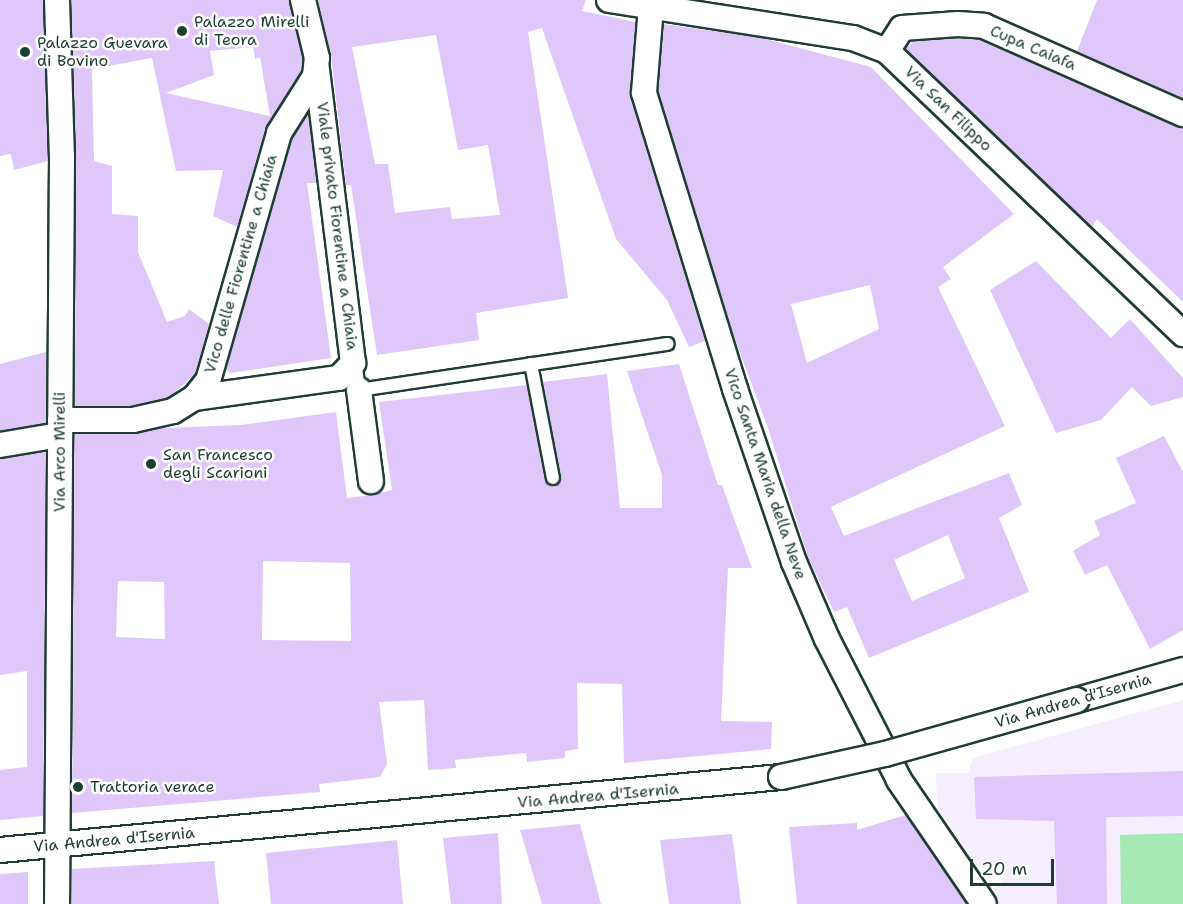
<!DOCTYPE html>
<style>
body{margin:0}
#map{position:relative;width:1183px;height:904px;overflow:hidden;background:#fff;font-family:"Shantell Sans",sans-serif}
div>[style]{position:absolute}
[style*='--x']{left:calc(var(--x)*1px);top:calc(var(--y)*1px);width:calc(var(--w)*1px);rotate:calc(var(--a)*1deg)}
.built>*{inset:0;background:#f5eefd}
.green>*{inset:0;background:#a6e9b4}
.building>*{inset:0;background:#dfc8f9}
.roads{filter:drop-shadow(2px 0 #1f3d34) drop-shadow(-2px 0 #1f3d34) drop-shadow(0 2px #1f3d34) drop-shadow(0 -2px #1f3d34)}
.lane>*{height:12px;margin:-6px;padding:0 6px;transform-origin:6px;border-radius:6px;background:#fff}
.street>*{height:24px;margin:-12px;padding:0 12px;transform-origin:12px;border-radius:12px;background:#fff}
.bridges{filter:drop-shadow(2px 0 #1f3d34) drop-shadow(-2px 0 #1f3d34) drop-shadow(0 2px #1f3d34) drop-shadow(0 -2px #1f3d34)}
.street-bridge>*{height:24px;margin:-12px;padding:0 12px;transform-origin:12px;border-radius:12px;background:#fff}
.dots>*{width:16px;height:16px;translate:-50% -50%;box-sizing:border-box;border:3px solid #fff;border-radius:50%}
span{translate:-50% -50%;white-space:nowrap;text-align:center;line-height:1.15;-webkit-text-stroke:5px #fff;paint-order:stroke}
.poi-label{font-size:16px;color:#1f3d34}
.left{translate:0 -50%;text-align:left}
.street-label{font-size:16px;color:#1f3d34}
.scale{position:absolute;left:970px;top:859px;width:84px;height:27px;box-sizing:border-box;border:3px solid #1f3d34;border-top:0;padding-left:8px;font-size:18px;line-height:21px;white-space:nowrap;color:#1f3d34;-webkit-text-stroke:4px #fff;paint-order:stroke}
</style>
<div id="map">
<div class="built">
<div style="clip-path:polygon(1183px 700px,1183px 904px,995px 904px,989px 894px,1001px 882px,1001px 866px,975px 865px,937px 806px,936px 773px,968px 773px,973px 758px)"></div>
</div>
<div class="green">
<div style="clip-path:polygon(1183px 833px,1183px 904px,1121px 904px,1120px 835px)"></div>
</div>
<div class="building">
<div style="clip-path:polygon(0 0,43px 0,48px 161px,14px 170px,11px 154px,0 156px)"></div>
<div style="clip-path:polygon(evenodd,71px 0,289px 0,303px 59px,301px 71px,265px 129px,237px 227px,213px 216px,223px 170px,176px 171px,152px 58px,92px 69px,94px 161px,112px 166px,112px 214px,138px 216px,138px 252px,167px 322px,185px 316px,189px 309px,209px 324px,195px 374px,168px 398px,131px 406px,75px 406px,76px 156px,71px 0,253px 47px,255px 59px,260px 57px,270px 116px,166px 93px,214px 75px,210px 51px,253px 47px)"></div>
<div style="clip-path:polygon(evenodd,318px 0,586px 0,582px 11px,636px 22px,630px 97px,705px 341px,689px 347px,667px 300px,616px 239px,542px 28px,528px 32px,568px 298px,476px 313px,479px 340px,377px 355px,351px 185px,346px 185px,331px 55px,318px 0,436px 35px,458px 150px,488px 145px,500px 215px,452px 219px,450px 207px,395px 213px,388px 164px,375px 164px,352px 47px,436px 35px)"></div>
<div style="clip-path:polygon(1097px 0,1183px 0,1183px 98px,1077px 51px)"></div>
<div style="clip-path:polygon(evenodd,664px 24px,762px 38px,871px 67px,1014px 214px,943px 267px,951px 279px,938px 287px,1005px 426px,831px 507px,844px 536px,1009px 473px,1022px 505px,999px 518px,1029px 592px,869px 658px,847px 607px,834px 612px,808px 557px,769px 431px,732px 331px,658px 91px,664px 24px,870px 285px,879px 329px,807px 363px,791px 304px,870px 285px,664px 24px,948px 535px,965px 578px,912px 601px,894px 560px,948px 535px)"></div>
<div style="clip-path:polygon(958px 38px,980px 40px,1183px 128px,1183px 302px,1097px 219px,1092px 227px,905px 49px,914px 41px)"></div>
<div style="clip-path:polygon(308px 113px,317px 183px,307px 183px,331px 358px,230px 373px,226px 369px,292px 139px)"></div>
<div style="clip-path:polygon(1036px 261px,1111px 338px,1130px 319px,1183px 378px,1183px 397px,1151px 406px,1132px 387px,1101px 420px,1056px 433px,990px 290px)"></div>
<div style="clip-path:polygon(46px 352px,46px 423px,0 431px,0 364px)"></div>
<div style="clip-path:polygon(evenodd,679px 364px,718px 485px,722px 485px,752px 568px,728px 568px,721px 721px,772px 722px,771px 749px,624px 763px,622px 684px,577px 683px,578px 749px,565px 751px,565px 758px,527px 762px,526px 753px,455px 760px,456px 768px,428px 770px,424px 700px,379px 702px,387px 764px,380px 777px,319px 784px,320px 792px,72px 813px,74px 434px,133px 434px,161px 428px,241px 425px,336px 412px,347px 498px,372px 495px,392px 490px,379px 402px,527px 385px,545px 480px,554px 486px,561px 476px,543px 382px,607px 374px,620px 508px,662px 508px,662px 475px,627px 371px,679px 364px,263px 561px,350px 563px,351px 641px,262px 640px,263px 561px,679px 364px,118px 581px,164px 582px,165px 639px,116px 637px,118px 581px)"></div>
<div style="clip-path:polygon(1164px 436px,1183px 472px,1183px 630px,1150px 649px,1107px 565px,1085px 575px,1073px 551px,1100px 535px,1094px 521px,1136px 503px,1116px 458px)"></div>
<div style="clip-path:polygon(46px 452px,43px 816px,0 820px,0 770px,27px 767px,27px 671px,0 675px,0 459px)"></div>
<div style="clip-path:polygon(1183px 771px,1183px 816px,1106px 817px,1107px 904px,1057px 904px,1054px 821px,976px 819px,974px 777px)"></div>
<div style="clip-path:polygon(906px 815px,967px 904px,797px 904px,789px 827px,857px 823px,857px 830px)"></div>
<div style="clip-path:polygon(580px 824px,601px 904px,542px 904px,520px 830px)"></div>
<div style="clip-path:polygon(498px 833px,502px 904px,451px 904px,443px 838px)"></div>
<div style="clip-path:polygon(732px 834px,741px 904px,669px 904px,660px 840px)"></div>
<div style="clip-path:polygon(397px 840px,403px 904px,271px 904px,266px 853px)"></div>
<div style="clip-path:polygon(214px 861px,219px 904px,71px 904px,72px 869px)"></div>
<div style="clip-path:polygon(28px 872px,28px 904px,0 904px,0 874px)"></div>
</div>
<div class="roads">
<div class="lane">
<div style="--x:355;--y:361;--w:29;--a:82"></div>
<div style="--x:359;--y:390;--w:312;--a:-8.5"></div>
<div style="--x:531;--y:364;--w:116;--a:79.1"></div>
</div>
<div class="street">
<div style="--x:57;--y:0;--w:156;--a:88.2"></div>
<div style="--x:62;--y:156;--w:748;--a:90.38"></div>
<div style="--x:609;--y:0;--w:247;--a:8.9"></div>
<div style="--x:853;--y:38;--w:36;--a:21"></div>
<div style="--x:887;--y:51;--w:410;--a:43.7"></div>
<div style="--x:651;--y:7;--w:86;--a:94.7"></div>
<div style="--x:644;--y:93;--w:310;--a:72.9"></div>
<div style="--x:735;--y:389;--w:183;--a:71.2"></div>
<div style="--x:794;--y:562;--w:84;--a:66.8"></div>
<div style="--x:827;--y:639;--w:158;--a:62.9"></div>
<div style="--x:899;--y:780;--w:150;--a:55.6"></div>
<div style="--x:887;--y:51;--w:27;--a:-57"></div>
<div style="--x:902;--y:28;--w:56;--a:-4.1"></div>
<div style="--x:958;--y:24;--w:26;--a:4"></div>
<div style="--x:984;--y:26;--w:218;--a:23.9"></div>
<div style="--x:359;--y:390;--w:92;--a:82.5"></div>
<div style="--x:194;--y:398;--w:146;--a:-7.9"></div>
<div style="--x:339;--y:378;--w:21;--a:-47"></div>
<div style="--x:353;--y:363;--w:297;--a:-97"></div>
<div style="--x:60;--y:420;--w:73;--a:0"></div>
<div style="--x:133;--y:420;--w:41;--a:-12.7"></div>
<div style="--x:173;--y:411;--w:25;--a:-32"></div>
<div style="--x:194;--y:398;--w:22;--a:-51"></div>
<div style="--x:208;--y:381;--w:258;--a:-74"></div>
<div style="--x:279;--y:133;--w:67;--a:-57.7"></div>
<div style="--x:315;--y:76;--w:18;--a:-84"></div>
<div style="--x:317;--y:58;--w:60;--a:-103.6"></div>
<div style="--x:0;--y:445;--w:61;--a:-9.5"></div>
<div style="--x:1077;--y:700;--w:110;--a:-15.8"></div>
<div style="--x:0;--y:850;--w:784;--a:-5.34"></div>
</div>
</div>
<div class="bridges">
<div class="street-bridge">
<div style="--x:781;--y:777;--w:107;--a:-12.5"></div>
<div style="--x:885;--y:754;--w:199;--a:-15.7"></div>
</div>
</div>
<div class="dots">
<div style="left:182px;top:31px;background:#1f3d34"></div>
<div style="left:25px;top:52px;background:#1f3d34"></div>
<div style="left:151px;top:464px;background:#1f3d34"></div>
<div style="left:78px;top:787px;background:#1f3d34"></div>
</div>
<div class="poi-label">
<span class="left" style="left:194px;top:31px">Palazzo Mirelli<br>di Teora</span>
<span class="left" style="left:37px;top:52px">Palazzo Guevara<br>di Bovino</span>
<span class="left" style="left:163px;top:464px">San Francesco<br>degli Scarioni</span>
<span class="left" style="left:90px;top:787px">Trattoria verace</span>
</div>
<div class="street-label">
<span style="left:1033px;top:48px;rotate:23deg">Cupa Caiafa</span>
<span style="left:948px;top:109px;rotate:44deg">Via San Filippo</span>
<span style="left:337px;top:226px;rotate:83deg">Viale privato Fiorentine a Chiaia</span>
<span style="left:241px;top:264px;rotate:-74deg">Vico delle Fiorentine a Chiaia</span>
<span style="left:60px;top:452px;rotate:-90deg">Via Arco Mirelli</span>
<span style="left:765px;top:474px;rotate:71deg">Vico Santa Maria della Neve</span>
<span style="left:1073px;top:701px;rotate:-16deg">Via Andrea d'Isernia</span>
<span style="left:598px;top:796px;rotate:-5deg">Via Andrea d'Isernia</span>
<span style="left:114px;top:840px;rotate:-5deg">Via Andrea d'Isernia</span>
</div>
<div class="scale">20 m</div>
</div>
